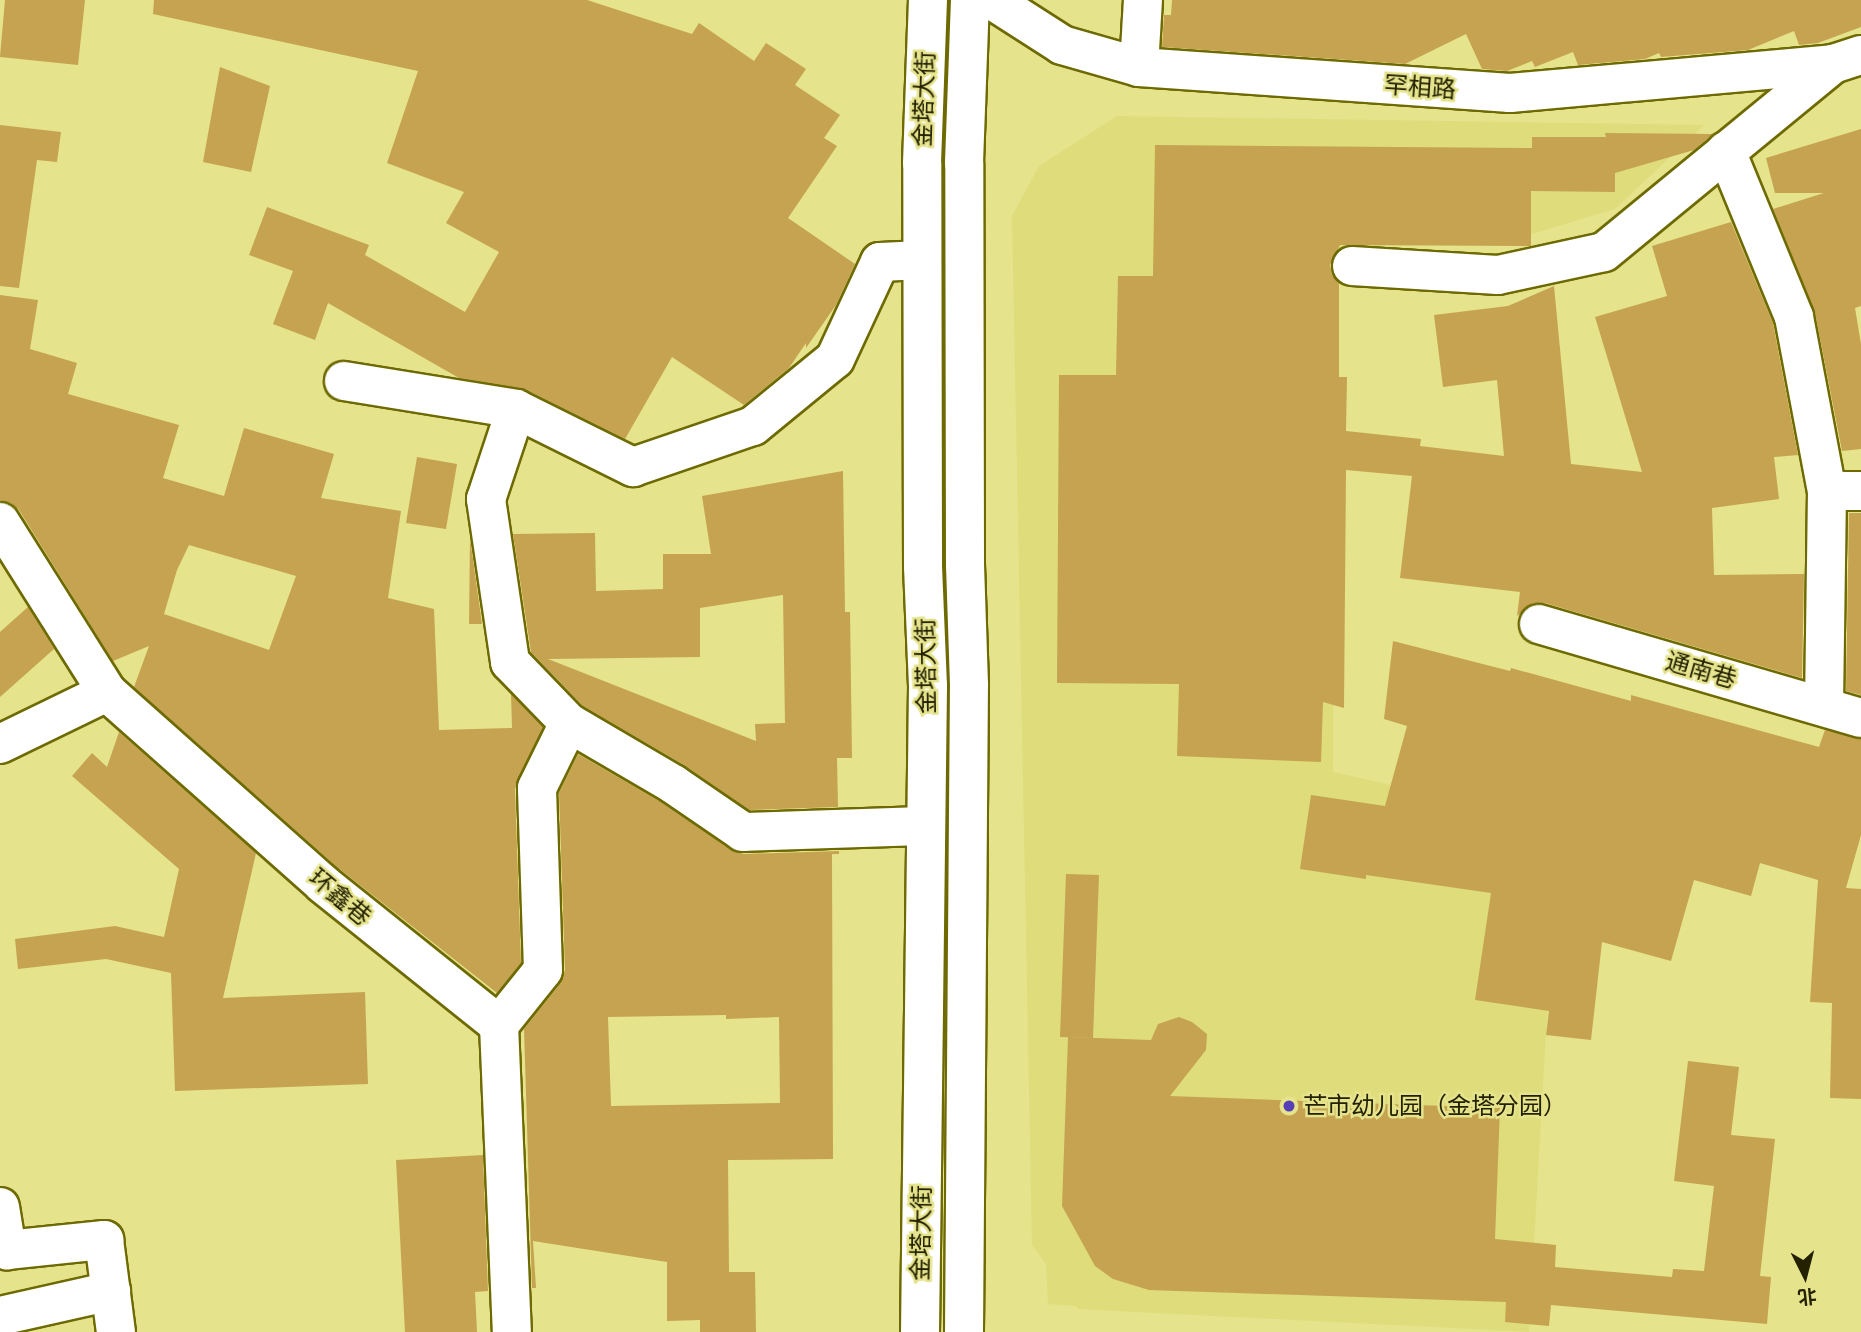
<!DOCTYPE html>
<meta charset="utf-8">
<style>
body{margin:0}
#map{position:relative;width:1861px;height:1332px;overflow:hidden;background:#e5e38c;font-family:"Public Sans","Noto Sans SC",sans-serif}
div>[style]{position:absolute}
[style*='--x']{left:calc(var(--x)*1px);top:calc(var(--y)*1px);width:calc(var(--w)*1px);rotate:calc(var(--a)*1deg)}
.built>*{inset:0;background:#dfdc7b}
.building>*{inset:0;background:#c5a350}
.roads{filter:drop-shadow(2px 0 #6e6a02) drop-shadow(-2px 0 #6e6a02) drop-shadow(0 2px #6e6a02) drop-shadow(0 -2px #6e6a02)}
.minor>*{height:38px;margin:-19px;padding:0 19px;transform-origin:19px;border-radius:19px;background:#fff}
.major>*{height:38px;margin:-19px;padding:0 19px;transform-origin:19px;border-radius:19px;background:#fff}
.dots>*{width:19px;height:19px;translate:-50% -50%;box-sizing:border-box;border:4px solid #e5e38c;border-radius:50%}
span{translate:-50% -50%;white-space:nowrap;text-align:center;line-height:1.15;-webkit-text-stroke:5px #e5e38c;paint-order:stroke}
.street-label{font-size:24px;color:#232100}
.poi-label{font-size:24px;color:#232100}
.left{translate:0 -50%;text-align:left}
.north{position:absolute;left:1770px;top:1241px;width:70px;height:70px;-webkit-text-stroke:5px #e5e38c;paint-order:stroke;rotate:174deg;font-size:19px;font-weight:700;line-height:28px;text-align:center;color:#232100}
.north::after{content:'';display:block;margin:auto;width:24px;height:32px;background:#232100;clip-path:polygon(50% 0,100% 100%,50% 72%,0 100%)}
</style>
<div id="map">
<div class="built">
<div style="clip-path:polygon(1117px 116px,1704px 125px,1615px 209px,1508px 241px,1443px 238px,1335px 250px,1333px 772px,1564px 824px,1546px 1031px,1529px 1332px,1078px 1309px,1076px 1306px,1048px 1304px,1046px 1264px,1032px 1245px,1012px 216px,1039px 166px)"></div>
</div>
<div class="building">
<div style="clip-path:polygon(5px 0,85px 0,78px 65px,0 57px)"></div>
<div style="clip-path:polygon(154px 0,587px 0,692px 34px,699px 23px,754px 61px,766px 43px,806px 69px,795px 85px,840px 115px,824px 138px,837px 146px,788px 218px,855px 264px,836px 305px,806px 348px,806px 343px,789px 368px,744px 405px,672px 357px,625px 439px,524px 389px,459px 378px,328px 303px,315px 340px,273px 324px,293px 271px,249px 255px,267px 207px,369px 245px,365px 255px,465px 312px,499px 252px,446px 223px,464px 192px,387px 163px,418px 71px,153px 14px)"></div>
<div style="clip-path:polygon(1172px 0,1861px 0,1861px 27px,1818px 43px,1799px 45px,1794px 31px,1748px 50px,1661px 57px,1659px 53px,1645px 59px,1578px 65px,1573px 52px,1535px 67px,1532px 61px,1507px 71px,1482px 69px,1466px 34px,1405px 64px,1162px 47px,1164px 15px,1171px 15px)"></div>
<div style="clip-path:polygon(220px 67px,270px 86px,251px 172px,203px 162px)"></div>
<div style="clip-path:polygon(0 125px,61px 132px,57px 162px,37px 160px,19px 288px,0 286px)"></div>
<div style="clip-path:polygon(1861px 129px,1861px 306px,1855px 308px,1861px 344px,1861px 449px,1842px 451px,1815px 313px,1773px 209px,1824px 193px,1775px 193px,1766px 158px)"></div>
<div style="clip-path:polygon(1605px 133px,1713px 134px,1694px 150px,1615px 173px,1615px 192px,1531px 191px,1531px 246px,1340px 245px,1330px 265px,1332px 275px,1339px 284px,1339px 377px,1347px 377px,1346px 431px,1421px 439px,1420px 446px,1504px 456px,1497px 380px,1443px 387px,1434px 315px,1508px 306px,1554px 286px,1571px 464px,1642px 472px,1595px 317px,1667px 296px,1652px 246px,1731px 222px,1773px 323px,1798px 455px,1774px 457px,1779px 499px,1712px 508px,1714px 575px,1804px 574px,1802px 678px,1545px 603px,1533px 603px,1517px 616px,1520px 592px,1400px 578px,1412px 476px,1346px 470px,1344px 708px,1323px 702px,1321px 762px,1177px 756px,1179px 684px,1057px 683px,1059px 375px,1116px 375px,1118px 276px,1153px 276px,1155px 145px,1532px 148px,1532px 137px,1606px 137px)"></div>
<div style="clip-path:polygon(evenodd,0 295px,38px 300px,30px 349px,77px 363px,68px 394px,179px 425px,163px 478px,224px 496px,244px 428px,334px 454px,321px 498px,401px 511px,388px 598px,434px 609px,439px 730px,512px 728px,511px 694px,543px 727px,515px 789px,521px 963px,497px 993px,337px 867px,134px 687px,149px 646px,113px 661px,19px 510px,11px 503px,0 500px,0 295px,189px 545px,296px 576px,269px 650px,164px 614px,177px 570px,189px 545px)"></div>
<div style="clip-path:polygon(417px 457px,457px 464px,446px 529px,406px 523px)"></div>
<div style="clip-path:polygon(evenodd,843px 471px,845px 612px,850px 612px,852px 758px,837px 758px,838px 807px,749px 810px,684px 765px,583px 706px,531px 652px,513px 534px,595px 533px,596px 591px,663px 589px,663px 554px,711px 554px,702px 496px,843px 471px,783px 595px,785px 723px,755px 724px,756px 741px,548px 659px,700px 657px,700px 608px,783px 595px)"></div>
<div style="clip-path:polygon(1849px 513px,1861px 513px,1861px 695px,1846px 691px)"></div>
<div style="clip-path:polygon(470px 538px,482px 624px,469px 624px)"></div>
<div style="clip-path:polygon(28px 607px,54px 649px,0 697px,0 632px)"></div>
<div style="clip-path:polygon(1393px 641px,1510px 671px,1511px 668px,1631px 701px,1631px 695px,1819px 747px,1825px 730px,1861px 739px,1861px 835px,1846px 888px,1861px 889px,1861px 1099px,1830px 1098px,1832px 1003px,1810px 1002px,1818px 880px,1760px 863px,1751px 896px,1694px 880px,1671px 961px,1602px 942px,1591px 1040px,1546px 1035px,1549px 1011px,1475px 1000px,1491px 893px,1366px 875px,1366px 879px,1300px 869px,1311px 795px,1385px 806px,1407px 726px,1384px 719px)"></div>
<div style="clip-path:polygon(119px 732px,256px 853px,223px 998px,365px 992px,368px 1084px,175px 1091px,171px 973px,106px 959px,18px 969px,15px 939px,115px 926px,164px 937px,179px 869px,72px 776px,92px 753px,107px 767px)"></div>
<div style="clip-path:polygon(evenodd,578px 754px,661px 802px,731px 850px,744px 854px,839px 851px,839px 854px,832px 854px,833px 1159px,728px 1160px,729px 1272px,755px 1272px,756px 1332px,700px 1332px,700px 1320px,667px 1321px,667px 1262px,533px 1241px,536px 1288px,532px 1288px,524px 1029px,560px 984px,565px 970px,559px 793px,578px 754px,726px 1015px,726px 1019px,779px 1017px,780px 1103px,611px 1106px,608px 1017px,726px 1015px)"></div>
<div style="clip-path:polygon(1066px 874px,1099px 875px,1093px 1038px,1060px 1037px)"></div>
<div style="clip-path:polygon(1179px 1017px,1192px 1022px,1207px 1034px,1206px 1050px,1170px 1096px,1500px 1108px,1495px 1239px,1556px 1245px,1555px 1267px,1672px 1277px,1673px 1269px,1704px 1271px,1714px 1186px,1674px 1181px,1688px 1061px,1739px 1067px,1731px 1135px,1775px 1139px,1760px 1276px,1771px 1277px,1767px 1324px,1551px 1305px,1549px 1326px,1505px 1322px,1506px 1302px,1149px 1290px,1113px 1279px,1095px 1266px,1062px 1206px,1068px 1037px,1151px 1040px,1158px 1024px)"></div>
<div style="clip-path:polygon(483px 1155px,488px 1291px,475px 1292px,477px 1332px,405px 1332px,396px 1160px)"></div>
</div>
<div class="roads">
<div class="minor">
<div style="--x:992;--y:0;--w:83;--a:32.7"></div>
<div style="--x:1062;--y:45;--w:80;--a:15.9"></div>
<div style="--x:1139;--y:67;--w:372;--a:4"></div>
<div style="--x:1510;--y:93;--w:324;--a:-5.1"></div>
<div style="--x:1833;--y:64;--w:29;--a:-18"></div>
<div style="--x:1139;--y:67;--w:67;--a:-86.6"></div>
<div style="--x:1726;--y:151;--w:179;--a:67.7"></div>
<div style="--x:1794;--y:317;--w:177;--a:79.3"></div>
<div style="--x:1827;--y:491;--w:214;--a:90.8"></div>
<div style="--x:1352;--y:266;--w:146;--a:3.5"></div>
<div style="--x:1498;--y:275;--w:108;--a:-12.2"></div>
<div style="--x:1604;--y:252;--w:296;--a:-39.4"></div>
<div style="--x:344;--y:381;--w:174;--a:9.2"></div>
<div style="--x:516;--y:409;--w:131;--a:26.4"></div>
<div style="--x:633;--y:467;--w:127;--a:-18.9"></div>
<div style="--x:753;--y:426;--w:106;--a:-39.3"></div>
<div style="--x:835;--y:359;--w:107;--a:-65.1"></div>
<div style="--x:880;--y:262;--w:42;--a:-2.7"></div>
<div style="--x:516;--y:409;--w:95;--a:108.4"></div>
<div style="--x:486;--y:499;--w:165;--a:81.6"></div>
<div style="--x:510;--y:662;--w:85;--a:46"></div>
<div style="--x:569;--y:723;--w:121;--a:30.4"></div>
<div style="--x:673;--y:784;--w:85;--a:34.4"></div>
<div style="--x:743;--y:832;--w:183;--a:-1.9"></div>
<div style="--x:1827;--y:491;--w:34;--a:0"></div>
<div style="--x:0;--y:522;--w:201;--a:57.8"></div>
<div style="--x:107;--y:692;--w:289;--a:41.6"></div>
<div style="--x:323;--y:884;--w:226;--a:38.7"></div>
<div style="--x:499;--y:1025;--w:307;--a:87.6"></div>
<div style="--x:1539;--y:624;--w:335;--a:16.3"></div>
<div style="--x:0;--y:744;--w:119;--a:-25.9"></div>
<div style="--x:499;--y:1025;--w:70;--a:-51.3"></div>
<div style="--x:543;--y:970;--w:182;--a:-91.9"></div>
<div style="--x:537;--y:788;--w:72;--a:-63.8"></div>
<div style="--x:0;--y:1207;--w:44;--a:80.8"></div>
<div style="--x:7;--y:1250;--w:98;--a:-5.9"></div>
<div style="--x:104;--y:1240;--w:93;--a:82.6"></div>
<div style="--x:0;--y:1316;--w:114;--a:-12.7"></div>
</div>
<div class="major">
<div style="--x:920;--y:1332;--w:646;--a:-89.29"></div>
<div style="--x:928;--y:686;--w:120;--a:-92.4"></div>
<div style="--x:923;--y:566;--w:403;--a:-90.1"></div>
<div style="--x:922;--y:163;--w:163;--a:-87.9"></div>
<div style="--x:964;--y:1332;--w:647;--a:-89.56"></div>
<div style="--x:969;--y:685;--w:120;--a:-91.9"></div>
<div style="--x:965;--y:565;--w:402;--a:-90.1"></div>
<div style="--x:964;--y:163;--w:163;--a:-87.9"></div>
</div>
</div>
<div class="dots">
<div style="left:1289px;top:1106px;background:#593fb7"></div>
</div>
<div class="street-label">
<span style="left:1420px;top:87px;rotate:4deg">罕相路</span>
<span style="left:924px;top:99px;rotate:-88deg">金塔大街</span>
<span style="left:926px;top:666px;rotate:-91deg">金塔大街</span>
<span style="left:1701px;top:670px;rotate:16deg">通南巷</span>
<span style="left:340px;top:897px;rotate:40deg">环鑫巷</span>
<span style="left:921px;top:1233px;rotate:-89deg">金塔大街</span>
</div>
<div class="poi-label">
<span class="left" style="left:1303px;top:1106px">芒市幼儿园（金塔分园）</span>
</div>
<div class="north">北</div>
</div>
